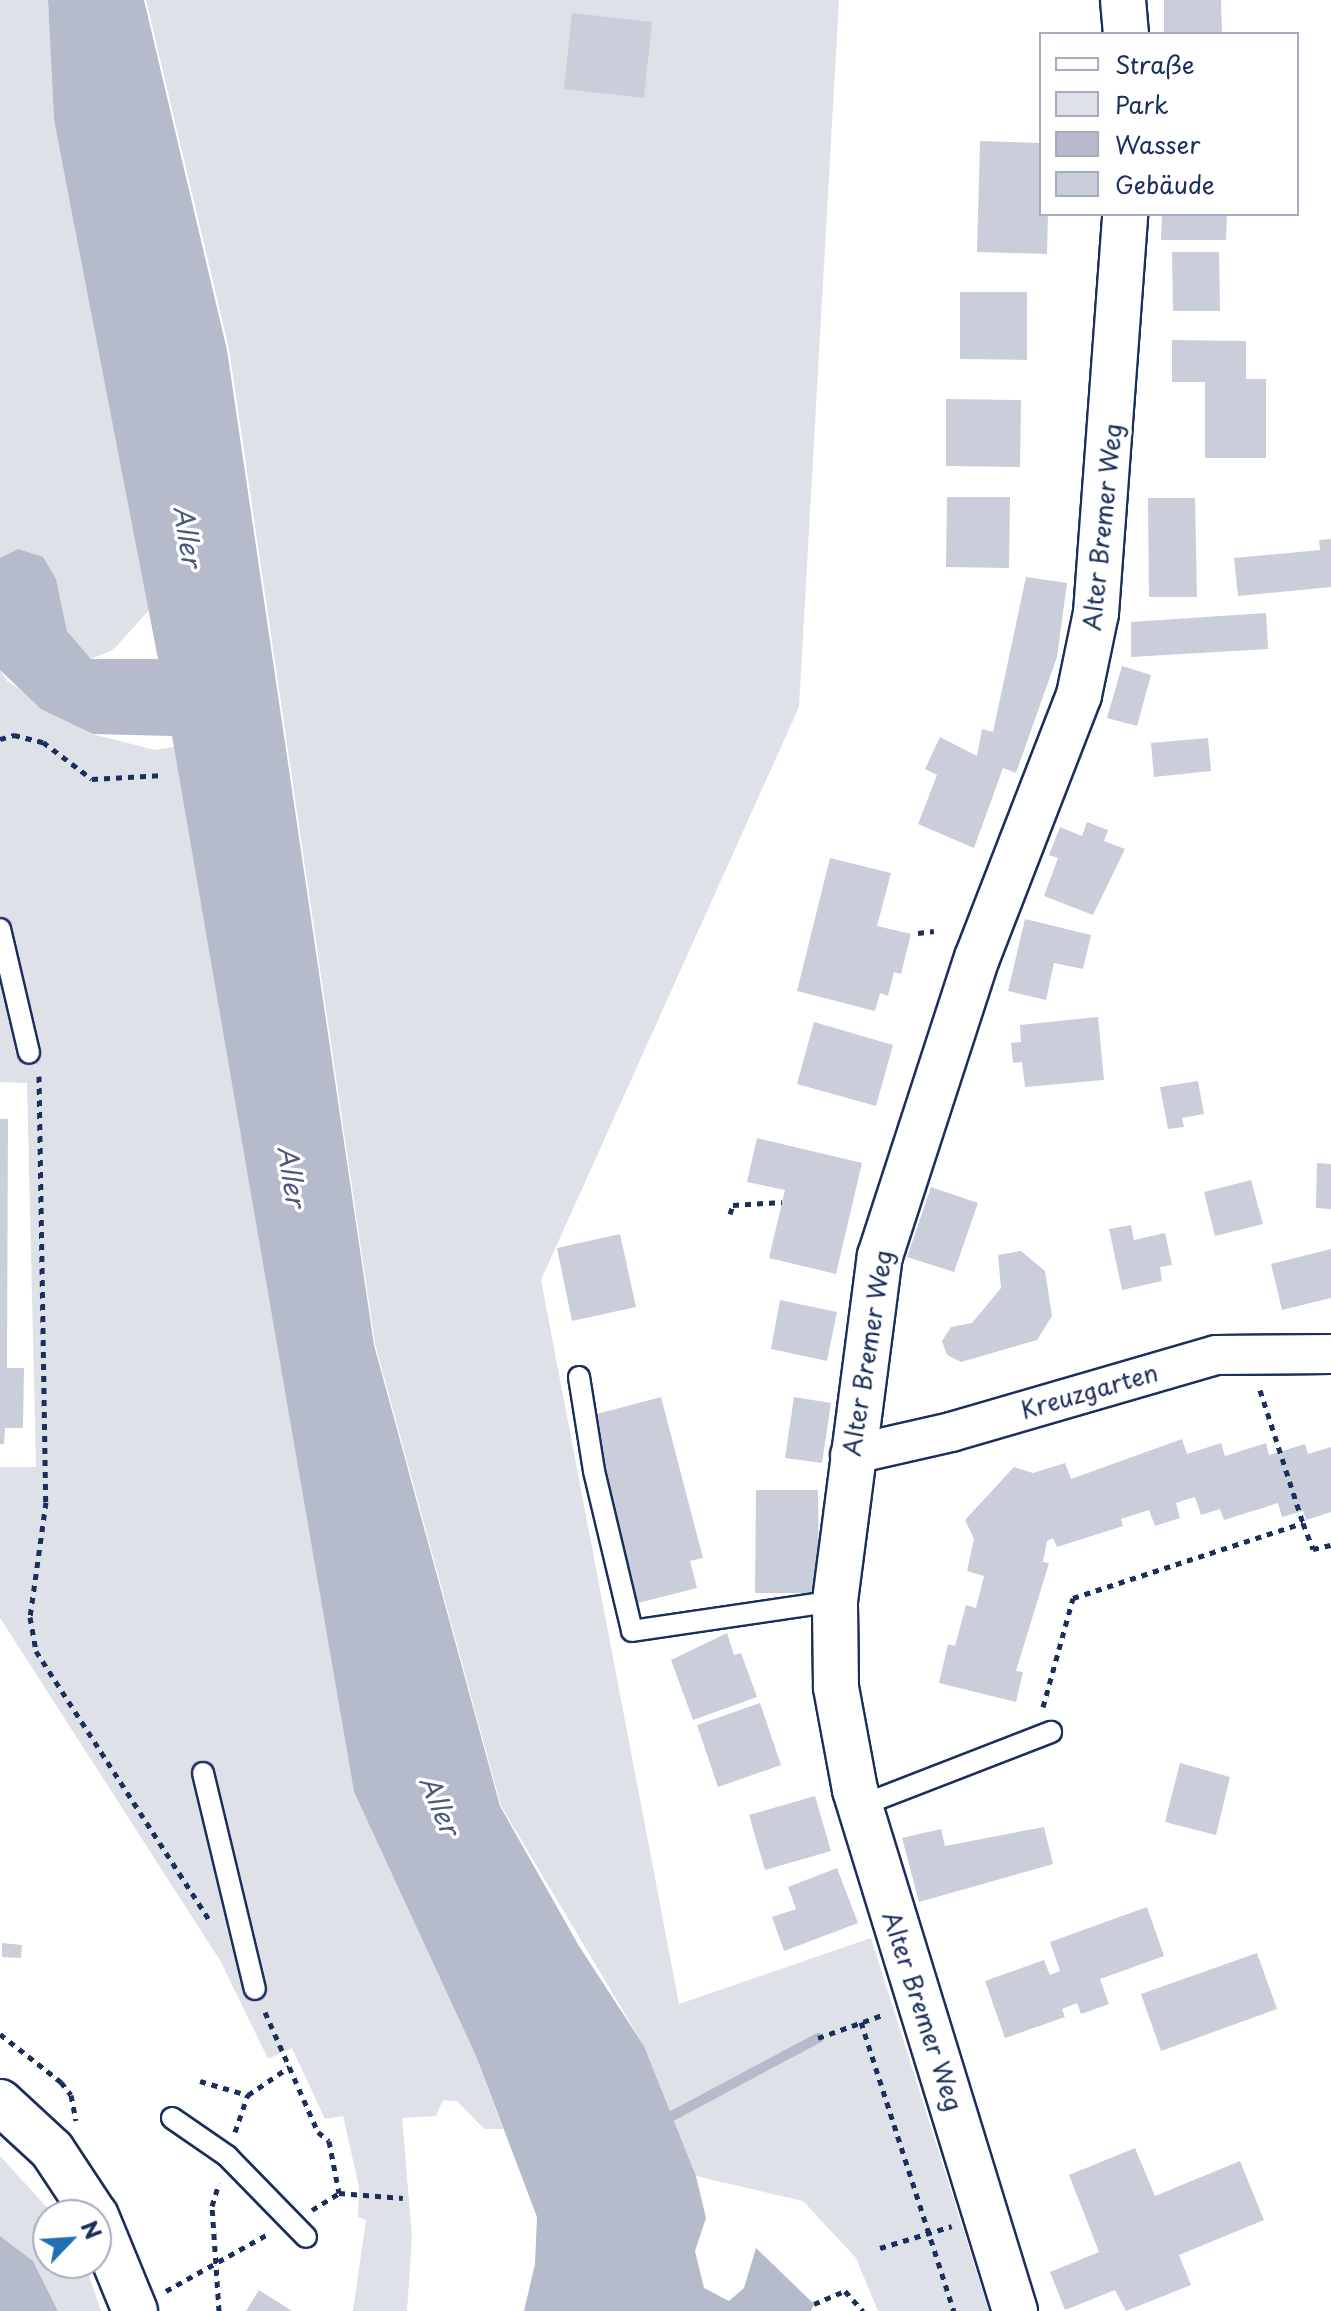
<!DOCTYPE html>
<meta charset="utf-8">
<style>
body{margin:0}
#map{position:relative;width:1331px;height:2311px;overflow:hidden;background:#fff;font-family:"Playpen Sans",sans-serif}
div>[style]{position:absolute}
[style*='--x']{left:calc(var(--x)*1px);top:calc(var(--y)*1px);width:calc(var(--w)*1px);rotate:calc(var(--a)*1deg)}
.green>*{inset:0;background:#dee1e7}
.water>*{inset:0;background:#b5bbca}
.stream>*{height:10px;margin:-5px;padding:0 5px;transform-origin:5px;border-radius:5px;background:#b5bbca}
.building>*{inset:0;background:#caceda}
.path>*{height:5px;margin-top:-2.5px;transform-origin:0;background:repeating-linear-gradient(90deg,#1b2f5e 0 6px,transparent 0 12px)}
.roads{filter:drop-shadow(2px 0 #1b2f5e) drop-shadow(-2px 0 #1b2f5e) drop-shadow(0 2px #1b2f5e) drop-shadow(0 -2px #1b2f5e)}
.lane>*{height:20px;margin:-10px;padding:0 10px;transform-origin:10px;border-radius:10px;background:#fff}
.street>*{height:38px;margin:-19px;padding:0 19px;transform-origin:19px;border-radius:19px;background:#fff}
.secondary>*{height:44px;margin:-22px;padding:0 22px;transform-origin:22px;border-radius:22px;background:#fff}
span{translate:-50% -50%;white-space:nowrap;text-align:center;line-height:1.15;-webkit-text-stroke:7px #fff;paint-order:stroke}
.street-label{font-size:24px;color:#1b2f5e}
.water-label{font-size:26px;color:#49597e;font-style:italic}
.legend{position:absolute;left:1039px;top:32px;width:260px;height:184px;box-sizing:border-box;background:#fff;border:2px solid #a4acbf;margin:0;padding:10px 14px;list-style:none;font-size:24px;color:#1b2f5e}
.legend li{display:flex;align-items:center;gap:16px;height:40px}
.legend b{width:40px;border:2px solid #a4acbf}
.north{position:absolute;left:32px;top:2199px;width:80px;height:80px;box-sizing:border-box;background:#fff;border:2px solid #a4acbf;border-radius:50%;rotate:65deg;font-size:22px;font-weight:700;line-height:32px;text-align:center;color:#1b2f5e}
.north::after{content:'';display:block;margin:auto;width:28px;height:36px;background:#1f6fb2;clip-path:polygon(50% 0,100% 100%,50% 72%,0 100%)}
</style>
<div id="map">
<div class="green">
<div style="clip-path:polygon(0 0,48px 0,54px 120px,151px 608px,113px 650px,91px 659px,67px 631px,56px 579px,18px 549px,0 558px)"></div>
<div style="clip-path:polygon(146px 0,839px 0,799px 707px,541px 1280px,679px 2004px,871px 1938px,989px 2311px,878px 2311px,856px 2258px,803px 2201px,696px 2176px,644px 2046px,501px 1806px,375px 1344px,229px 349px)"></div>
<div style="clip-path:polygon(0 670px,7px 681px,92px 734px,155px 750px,174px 747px,354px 1792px,476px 2056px,503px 2129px,484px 2129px,457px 2101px,443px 2100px,436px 2116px,402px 2118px,412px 2237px,407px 2311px,353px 2311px,366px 2220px,358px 2217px,359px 2187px,343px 2116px,325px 2119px,292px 2048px,268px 2059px,221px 1962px,0 1618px,0 1467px,36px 1467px,27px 1083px,0 1082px)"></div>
<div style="clip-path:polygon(0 2156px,54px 2215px,48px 2215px,48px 2263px,85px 2263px,101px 2311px,58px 2311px,33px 2261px,0 2236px)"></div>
</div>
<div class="water">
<div style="clip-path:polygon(48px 0,144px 0,227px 350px,374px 1345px,500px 1806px,579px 1946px,644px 2046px,696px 2176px,706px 2218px,695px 2251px,704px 2288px,729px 2301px,744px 2288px,756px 2248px,814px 2304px,811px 2311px,524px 2311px,535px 2264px,537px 2217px,476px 2056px,354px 1792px,172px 736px,93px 734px,41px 709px,0 670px,0 558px,18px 549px,43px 557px,56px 579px,67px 631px,91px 659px,158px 659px,54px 120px)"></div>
<div style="clip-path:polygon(0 2236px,33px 2261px,58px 2311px,0 2311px)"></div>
</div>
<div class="stream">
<div style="--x:672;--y:2116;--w:166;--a:-28.1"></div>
</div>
<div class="building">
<div style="clip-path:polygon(1164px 0,1221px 0,1222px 34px,1164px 34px)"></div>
<div style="clip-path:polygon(572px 13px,652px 22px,644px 98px,564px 89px)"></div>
<div style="clip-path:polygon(980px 141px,1041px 143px,1041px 214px,1048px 214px,1047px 254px,977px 252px)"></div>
<div style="clip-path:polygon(1162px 214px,1227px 214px,1226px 240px,1161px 240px)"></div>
<div style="clip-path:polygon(1172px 252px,1219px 252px,1220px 311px,1173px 311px)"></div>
<div style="clip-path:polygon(960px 292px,1027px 292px,1027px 360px,960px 359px)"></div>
<div style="clip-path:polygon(1172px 340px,1246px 341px,1246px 379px,1266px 379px,1266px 458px,1205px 458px,1205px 382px,1172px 382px)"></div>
<div style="clip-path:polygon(946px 399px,1021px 400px,1020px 467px,946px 466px)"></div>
<div style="clip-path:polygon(947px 497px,1010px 497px,1009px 568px,946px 567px)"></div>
<div style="clip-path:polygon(1148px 498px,1195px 498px,1197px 597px,1149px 597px)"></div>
<div style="clip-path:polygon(1331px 539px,1331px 587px,1238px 596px,1234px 558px,1320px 550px,1319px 540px)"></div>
<div style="clip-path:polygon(1026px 577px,1067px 583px,1057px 657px,1016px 773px,1003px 768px,974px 848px,918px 824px,937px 775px,925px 769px,940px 737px,977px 756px,982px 729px,993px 732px)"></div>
<div style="clip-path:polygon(1266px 613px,1268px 649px,1131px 657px,1131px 622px)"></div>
<div style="clip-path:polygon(1122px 666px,1151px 675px,1137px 726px,1107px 718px)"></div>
<div style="clip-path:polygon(1208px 738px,1211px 771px,1154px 777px,1151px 743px)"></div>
<div style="clip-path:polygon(1087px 822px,1108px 830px,1104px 841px,1125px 849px,1093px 915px,1044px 896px,1058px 858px,1049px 855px,1060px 827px,1082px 836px)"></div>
<div style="clip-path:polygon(830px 858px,891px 873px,877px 926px,911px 934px,901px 974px,894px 972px,888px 996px,880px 993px,875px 1011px,797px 991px)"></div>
<div style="clip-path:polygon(1025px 919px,1091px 935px,1083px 969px,1054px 963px,1046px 1000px,1008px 991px)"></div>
<div style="clip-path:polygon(1098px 1017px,1104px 1080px,1025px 1087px,1022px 1062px,1013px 1063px,1011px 1043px,1021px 1042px,1020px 1025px)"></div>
<div style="clip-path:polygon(814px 1022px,893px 1045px,876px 1106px,797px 1084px)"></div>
<div style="clip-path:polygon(1198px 1081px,1204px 1114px,1182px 1118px,1184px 1127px,1168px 1129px,1160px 1087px)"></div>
<div style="clip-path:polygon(0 1119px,8px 1119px,7px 1368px,24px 1368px,23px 1428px,5px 1428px,4px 1444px,0 1444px)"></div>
<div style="clip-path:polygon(757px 1138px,862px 1163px,836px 1274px,769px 1258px,785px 1190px,747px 1182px)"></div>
<div style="clip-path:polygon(1317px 1163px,1331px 1164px,1331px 1209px,1316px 1208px)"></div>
<div style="clip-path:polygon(1251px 1180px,1263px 1224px,1215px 1236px,1204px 1192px)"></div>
<div style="clip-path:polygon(931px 1187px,978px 1203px,954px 1272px,907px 1257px)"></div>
<div style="clip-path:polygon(1131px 1225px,1134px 1240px,1165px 1233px,1172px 1265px,1160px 1267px,1162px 1281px,1122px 1290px,1109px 1229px)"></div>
<div style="clip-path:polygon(620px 1234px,636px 1307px,572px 1321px,557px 1248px)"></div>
<div style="clip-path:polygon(1331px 1249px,1331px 1298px,1282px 1310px,1271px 1264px)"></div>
<div style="clip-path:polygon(1021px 1251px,1045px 1271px,1052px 1316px,1037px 1340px,961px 1362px,947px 1355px,942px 1341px,951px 1327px,972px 1323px,1001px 1288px,998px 1255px)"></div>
<div style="clip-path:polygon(780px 1300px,837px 1312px,827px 1361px,771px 1349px)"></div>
<div style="clip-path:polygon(661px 1397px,703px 1558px,690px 1561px,697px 1588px,638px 1603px,592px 1435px,593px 1415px)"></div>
<div style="clip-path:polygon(794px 1397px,831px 1403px,822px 1463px,785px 1458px)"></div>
<div style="clip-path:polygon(1182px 1439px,1187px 1454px,1221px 1443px,1225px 1456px,1266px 1443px,1269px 1455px,1305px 1444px,1308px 1454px,1331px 1447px,1331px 1512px,1306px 1520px,1303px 1511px,1282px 1517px,1278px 1503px,1224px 1520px,1220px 1509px,1201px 1515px,1195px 1497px,1176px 1503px,1180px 1518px,1155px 1526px,1149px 1510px,1121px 1519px,1123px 1526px,1057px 1547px,1053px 1538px,1047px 1541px,1043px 1562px,1049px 1563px,1016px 1671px,1023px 1672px,1016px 1702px,939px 1683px,948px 1644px,955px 1646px,966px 1605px,976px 1608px,984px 1576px,967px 1571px,974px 1539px,965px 1520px,1014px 1467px,1033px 1473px,1065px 1463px,1071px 1479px)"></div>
<div style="clip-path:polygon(756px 1490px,818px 1490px,819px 1593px,755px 1593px)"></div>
<div style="clip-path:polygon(727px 1633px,734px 1655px,741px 1653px,757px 1697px,693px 1720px,671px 1660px)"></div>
<div style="clip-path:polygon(760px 1703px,781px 1765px,718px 1787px,697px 1725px)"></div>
<div style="clip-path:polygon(1180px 1763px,1230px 1777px,1216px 1835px,1165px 1822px)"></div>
<div style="clip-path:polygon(815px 1796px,831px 1851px,765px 1870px,749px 1815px)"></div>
<div style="clip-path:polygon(1044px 1827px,1053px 1864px,919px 1902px,902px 1838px,941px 1829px,945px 1846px)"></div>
<div style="clip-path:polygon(837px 1868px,858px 1923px,784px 1951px,772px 1917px,796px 1909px,788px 1887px)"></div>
<div style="clip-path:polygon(1147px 1907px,1164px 1956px,1100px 1979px,1109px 2004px,1081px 2014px,1077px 2003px,1062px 2009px,1065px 2017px,1005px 2038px,985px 1981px,1044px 1960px,1050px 1975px,1060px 1971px,1050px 1942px)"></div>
<div style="clip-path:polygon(2px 1943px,22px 1945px,21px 1958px,2px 1957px)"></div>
<div style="clip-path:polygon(1257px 1953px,1277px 2009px,1161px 2051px,1141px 1994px)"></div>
<div style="clip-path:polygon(1135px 2148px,1155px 2196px,1240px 2161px,1264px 2220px,1179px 2255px,1191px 2285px,1126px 2311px,1115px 2290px,1065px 2310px,1050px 2272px,1099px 2252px,1069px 2175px)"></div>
<div style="clip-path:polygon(259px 2290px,292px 2311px,246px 2311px)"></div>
</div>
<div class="path">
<div style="--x:0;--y:739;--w:15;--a:-16"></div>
<div style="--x:14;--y:735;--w:30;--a:14"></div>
<div style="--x:43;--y:742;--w:61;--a:37.1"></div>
<div style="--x:92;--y:779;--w:72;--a:-3.2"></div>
<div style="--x:918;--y:933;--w:16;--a:-7"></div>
<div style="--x:39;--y:1076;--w:426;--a:89.1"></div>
<div style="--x:46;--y:1502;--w:116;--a:97.9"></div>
<div style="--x:30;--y:1617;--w:35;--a:80"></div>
<div style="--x:36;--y:1651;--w:321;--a:57.2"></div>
<div style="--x:730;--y:1214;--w:9;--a:-72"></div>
<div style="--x:733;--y:1205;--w:49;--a:-3.5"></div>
<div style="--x:1260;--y:1390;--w:140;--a:72.1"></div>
<div style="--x:1043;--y:1707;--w:113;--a:-74.6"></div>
<div style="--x:1073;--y:1598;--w:242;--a:-18.1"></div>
<div style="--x:1303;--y:1523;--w:28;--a:69"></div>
<div style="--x:1313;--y:1549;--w:18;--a:-13"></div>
<div style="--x:265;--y:2012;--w:131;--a:66.2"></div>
<div style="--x:318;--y:2132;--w:14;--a:39"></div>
<div style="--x:329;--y:2141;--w:53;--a:79.1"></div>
<div style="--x:339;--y:2193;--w:64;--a:4.5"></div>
<div style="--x:861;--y:2022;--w:304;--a:72.2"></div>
<div style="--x:0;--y:2034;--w:78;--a:38.2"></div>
<div style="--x:61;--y:2082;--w:16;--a:52"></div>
<div style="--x:71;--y:2095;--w:26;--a:79"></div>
<div style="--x:818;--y:2038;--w:71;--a:-19.7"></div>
<div style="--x:200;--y:2081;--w:50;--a:16.3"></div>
<div style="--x:248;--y:2095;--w:50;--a:-34.3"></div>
<div style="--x:235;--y:2132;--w:39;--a:-71"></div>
<div style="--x:312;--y:2210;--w:32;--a:-32"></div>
<div style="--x:880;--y:2248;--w:75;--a:-17"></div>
<div style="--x:166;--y:2291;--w:117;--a:-29.2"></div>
<div style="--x:814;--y:2304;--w:34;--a:-23"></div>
<div style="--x:845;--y:2291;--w:27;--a:48"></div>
<div style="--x:219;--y:2311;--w:105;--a:-93.8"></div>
<div style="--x:212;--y:2206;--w:24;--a:-73"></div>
</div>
<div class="roads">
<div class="lane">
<div style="--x:0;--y:929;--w:127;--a:76.8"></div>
<div style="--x:579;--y:1377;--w:95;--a:80.9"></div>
<div style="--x:594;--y:1471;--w:164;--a:76.6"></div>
<div style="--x:632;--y:1631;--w:205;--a:-8.4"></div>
<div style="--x:203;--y:1773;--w:222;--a:76.5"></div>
<div style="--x:860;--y:1806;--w:205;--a:-21.2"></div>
<div style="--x:172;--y:2118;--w:67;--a:34.6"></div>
<div style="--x:227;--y:2156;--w:113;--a:45.7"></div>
</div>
<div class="street">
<div style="--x:850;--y:1455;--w:104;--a:-12.8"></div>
<div style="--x:951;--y:1432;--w:276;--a:-16.2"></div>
<div style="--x:1216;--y:1355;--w:115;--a:-0.5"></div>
</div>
<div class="secondary">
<div style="--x:1123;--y:0;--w:34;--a:85"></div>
<div style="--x:0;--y:2102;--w:71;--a:42.7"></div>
<div style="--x:52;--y:2150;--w:78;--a:56.5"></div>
<div style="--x:96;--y:2216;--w:103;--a:67.7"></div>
<div style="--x:1015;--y:2311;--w:545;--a:-107.07"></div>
<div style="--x:855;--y:1790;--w:105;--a:-100.5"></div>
<div style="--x:836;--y:1687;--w:86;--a:-90.7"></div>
<div style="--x:835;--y:1601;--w:348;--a:-82.6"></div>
<div style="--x:880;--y:1256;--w:313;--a:-72"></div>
<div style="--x:977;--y:958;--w:282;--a:-68.8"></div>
<div style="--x:1079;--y:695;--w:84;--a:-78.3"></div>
<div style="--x:1096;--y:613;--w:400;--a:-85.8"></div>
</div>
</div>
<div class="street-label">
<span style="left:1102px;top:527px;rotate:-84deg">Alter Bremer Weg</span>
<span style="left:867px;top:1353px;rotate:-81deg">Alter Bremer Weg</span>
<span style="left:1089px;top:1391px;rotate:-16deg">Kreuzgarten</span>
<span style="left:923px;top:2011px;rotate:72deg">Alter Bremer Weg</span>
</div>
<div class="water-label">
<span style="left:188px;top:536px;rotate:81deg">Aller</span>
<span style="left:292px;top:1176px;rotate:81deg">Aller</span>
<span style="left:440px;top:1805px;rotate:67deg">Aller</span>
</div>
<ul class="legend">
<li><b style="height:10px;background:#fff"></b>Straße</li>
<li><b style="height:22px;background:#dee1e7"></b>Park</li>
<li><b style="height:22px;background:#b5bbca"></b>Wasser</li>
<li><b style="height:22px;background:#caceda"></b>Gebäude</li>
</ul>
<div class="north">N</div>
</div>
